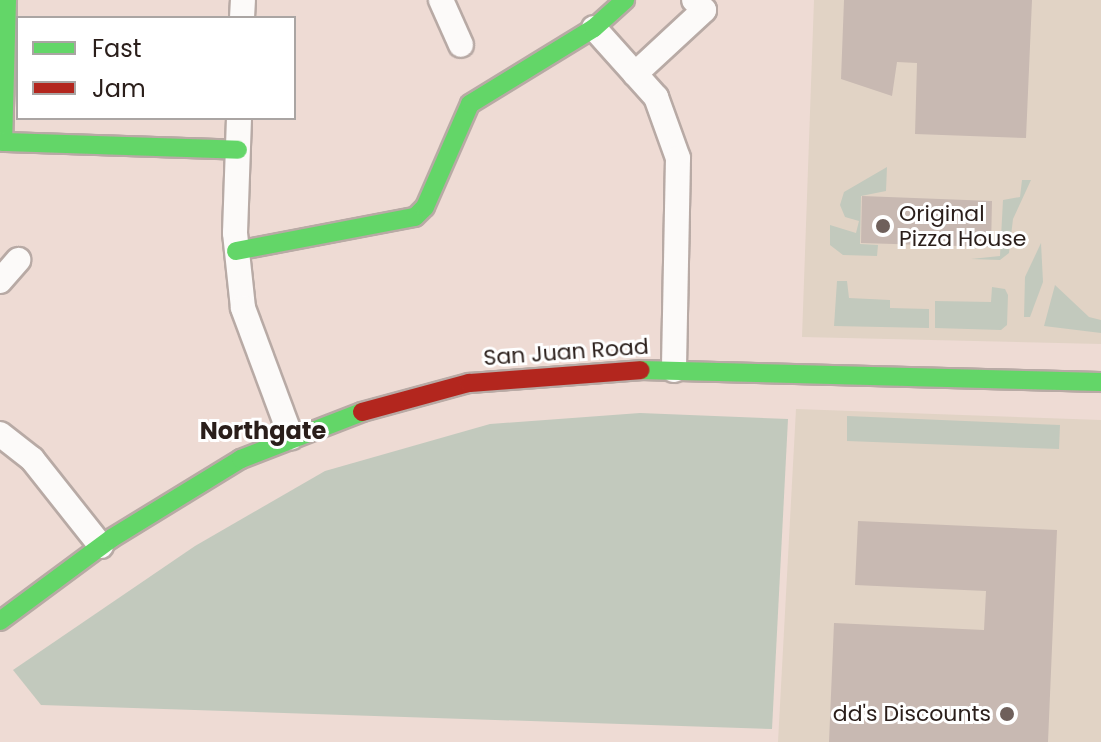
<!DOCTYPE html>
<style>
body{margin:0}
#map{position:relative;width:1101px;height:742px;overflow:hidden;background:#eedbd4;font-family:Poppins,sans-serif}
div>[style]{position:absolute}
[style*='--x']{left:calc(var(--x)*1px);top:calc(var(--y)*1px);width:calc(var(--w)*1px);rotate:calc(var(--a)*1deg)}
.commercial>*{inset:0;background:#e1d3c5}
.green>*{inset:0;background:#c2c9bd}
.building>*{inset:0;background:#c8b9b2}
.roads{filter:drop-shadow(2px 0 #b8aaa5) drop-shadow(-2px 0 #b8aaa5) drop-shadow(0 2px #b8aaa5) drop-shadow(0 -2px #b8aaa5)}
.street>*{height:24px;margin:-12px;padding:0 12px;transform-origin:12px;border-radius:12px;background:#fcfaf9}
.fast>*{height:18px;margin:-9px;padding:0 9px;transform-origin:9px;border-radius:9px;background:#63d668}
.jam>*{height:18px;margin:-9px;padding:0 9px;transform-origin:9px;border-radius:9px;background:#b3261e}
.dots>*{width:22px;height:22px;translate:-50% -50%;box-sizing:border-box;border:4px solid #fff;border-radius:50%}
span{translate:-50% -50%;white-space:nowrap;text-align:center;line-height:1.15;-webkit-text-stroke:6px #fff;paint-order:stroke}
.poi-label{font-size:22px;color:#2a1e1a}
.left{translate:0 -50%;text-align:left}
.right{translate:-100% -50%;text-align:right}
.street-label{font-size:22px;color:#2a1e1a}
.neighbourhood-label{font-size:24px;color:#2a1e1a;font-weight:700}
.legend{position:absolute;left:16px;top:16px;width:280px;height:104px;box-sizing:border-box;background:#fff;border:2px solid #aaa5a3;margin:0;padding:10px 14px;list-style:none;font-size:24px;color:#2a1e1a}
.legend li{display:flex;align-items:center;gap:16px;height:40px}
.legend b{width:40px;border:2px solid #aaa5a3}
</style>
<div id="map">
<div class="commercial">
<div style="clip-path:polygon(814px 0,1101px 0,1101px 344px,802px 337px)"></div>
<div style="clip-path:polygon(796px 409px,1101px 420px,1101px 742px,778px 742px)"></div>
</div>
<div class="green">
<div style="clip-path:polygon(887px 167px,886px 191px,861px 196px,860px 244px,878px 245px,877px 256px,843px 255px,830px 245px,830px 225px,856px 233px,859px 221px,845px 217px,840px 205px,844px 192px)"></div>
<div style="clip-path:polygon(1022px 180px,1031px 180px,1013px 219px,1009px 253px,1000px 260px,971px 259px,1000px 256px,1003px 200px,1020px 197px)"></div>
<div style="clip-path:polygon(1041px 243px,1043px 282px,1030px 317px,1024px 317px,1025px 277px)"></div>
<div style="clip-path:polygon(837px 281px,847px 281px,849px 298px,890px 300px,890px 308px,929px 309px,929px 328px,834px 326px)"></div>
<div style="clip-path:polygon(1055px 285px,1089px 317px,1101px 320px,1101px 333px,1044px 326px)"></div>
<div style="clip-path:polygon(992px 287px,1005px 289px,1008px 295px,1007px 325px,1001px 330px,935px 328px,935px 301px,991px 302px)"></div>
<div style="clip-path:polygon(640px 413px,788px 419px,772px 729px,41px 705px,13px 670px,195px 546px,325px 471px,490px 424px)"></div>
<div style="clip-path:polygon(847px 416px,1060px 425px,1059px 449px,847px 441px)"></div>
</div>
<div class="building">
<div style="clip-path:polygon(844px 0,1032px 0,1026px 138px,915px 134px,917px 63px,897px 62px,892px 96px,841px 79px)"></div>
<div style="clip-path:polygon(862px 196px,992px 201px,991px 247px,861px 243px)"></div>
<div style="clip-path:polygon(858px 521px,1057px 530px,1048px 742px,829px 742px,834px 623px,984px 630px,986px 591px,855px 585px)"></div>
</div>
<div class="roads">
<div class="street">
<div style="--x:441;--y:0;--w:49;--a:66"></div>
<div style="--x:242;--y:18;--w:18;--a:-87"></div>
<div style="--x:594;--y:28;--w:93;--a:48.1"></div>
<div style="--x:656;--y:97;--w:65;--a:70.2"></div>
<div style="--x:678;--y:158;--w:212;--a:91.1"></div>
<div style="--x:635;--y:74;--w:94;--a:-42.8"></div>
<div style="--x:704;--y:10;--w:14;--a:-135"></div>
<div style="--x:239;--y:118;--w:115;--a:92"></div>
<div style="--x:235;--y:233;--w:75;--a:83.9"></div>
<div style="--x:243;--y:308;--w:138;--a:69.6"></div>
<div style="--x:0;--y:281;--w:28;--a:-49"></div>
<div style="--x:0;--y:434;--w:41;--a:38"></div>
<div style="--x:32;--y:459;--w:111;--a:51.6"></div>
</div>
<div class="fast">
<div style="--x:7;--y:0;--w:142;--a:91.6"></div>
<div style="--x:3;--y:142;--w:235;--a:1.9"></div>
<div style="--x:236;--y:251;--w:182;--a:-10.8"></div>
<div style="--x:415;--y:217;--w:14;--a:-45"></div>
<div style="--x:425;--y:207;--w:112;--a:-66.4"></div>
<div style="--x:470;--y:104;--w:145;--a:-31.5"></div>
<div style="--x:594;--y:28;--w:42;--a:-42.1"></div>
<div style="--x:641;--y:370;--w:460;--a:1.5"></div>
<div style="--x:0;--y:621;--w:139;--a:-36.5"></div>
<div style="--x:112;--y:538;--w:151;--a:-31.5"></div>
<div style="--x:241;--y:459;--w:130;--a:-21.2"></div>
</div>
<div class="jam">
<div style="--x:362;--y:412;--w:111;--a:-15.2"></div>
<div style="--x:469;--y:383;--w:172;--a:-4.3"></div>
</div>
</div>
<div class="dots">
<div style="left:883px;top:226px;background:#6f605b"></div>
<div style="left:1007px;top:714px;background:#6f605b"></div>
</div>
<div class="poi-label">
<span class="left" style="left:899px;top:226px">Original<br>Pizza House</span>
<span class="right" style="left:991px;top:714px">dd's Discounts</span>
</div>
<div class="street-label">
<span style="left:566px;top:352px;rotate:-4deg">San Juan Road</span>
</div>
<div class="neighbourhood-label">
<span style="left:263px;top:431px">Northgate</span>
</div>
<ul class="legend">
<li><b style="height:10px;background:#63d668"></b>Fast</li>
<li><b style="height:10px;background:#b3261e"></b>Jam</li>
</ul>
</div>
